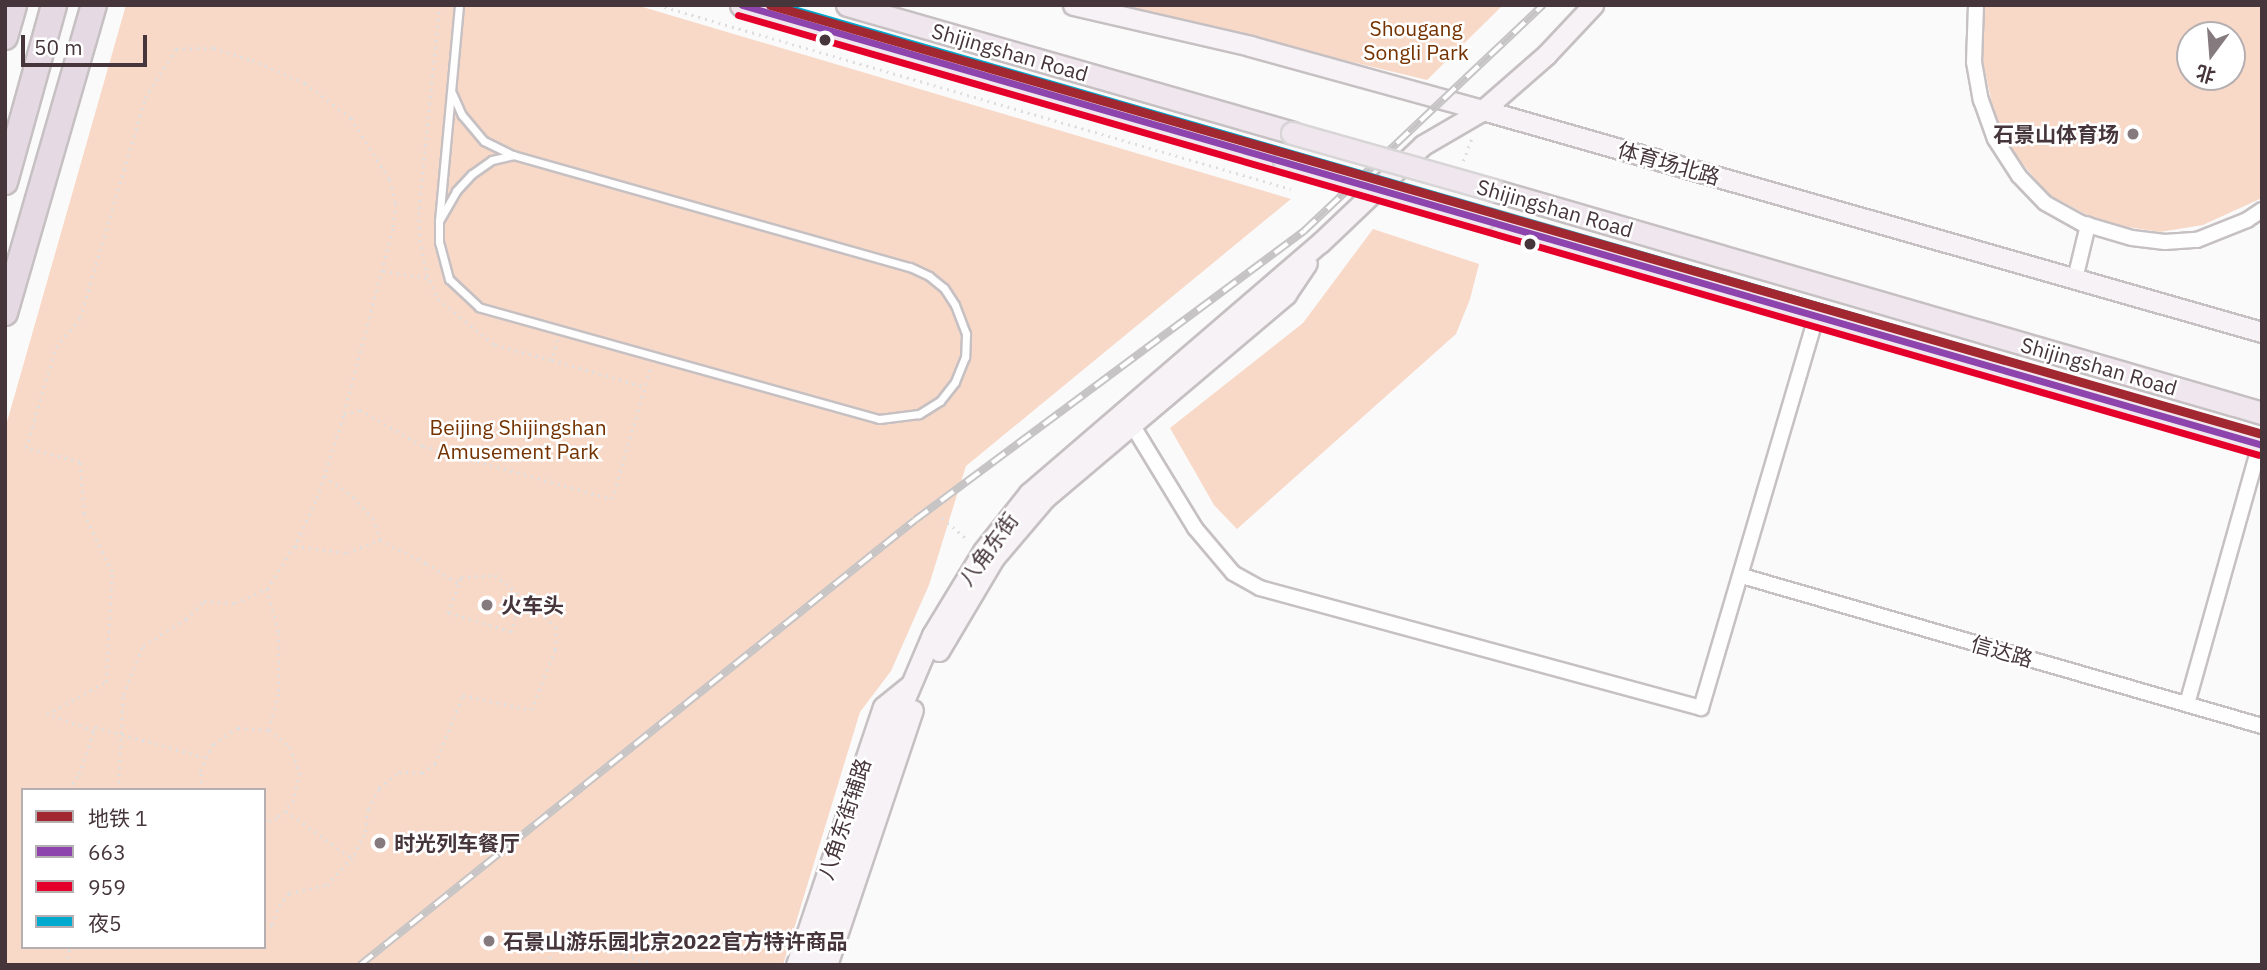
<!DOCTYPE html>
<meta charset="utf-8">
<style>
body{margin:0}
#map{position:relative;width:2267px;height:970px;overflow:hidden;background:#fafafa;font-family:"IBM Plex Sans","Noto Sans SC",sans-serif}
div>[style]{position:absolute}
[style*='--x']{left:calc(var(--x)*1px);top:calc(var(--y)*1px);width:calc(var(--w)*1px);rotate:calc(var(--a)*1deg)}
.green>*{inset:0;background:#f8d9c8}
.path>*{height:2.5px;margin-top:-1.25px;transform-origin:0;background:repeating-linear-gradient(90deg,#dfdede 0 2px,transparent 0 7px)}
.roads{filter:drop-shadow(2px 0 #c6c0c2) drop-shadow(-2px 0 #c6c0c2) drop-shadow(0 2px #c6c0c2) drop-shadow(0 -2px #c6c0c2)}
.lane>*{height:7px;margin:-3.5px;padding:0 3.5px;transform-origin:3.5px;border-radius:3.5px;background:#fefefe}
.street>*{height:14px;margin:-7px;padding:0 7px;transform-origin:7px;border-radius:7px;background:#fefefe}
.secondary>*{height:19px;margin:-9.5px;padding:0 9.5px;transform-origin:9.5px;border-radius:9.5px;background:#f7f2f6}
.primary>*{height:21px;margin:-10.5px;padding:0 10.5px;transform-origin:10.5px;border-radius:10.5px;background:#efe7ed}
.highway>*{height:24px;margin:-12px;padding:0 12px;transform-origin:12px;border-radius:12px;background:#e5d9e3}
.rail>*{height:8px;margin-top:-4px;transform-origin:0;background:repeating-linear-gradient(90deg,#fff 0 16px,#c6c4c5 0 32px);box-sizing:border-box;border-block:2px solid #c6c4c5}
.bridges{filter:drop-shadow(2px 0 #d8d5d6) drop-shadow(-2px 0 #d8d5d6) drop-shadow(0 2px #d8d5d6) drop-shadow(0 -2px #d8d5d6)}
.primary-bridge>*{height:21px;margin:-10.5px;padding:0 10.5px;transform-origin:10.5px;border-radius:10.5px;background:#efe7ed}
.bus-1>*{height:7px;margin:-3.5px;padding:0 3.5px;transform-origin:3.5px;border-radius:3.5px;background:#8e44ad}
.bus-2>*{height:7px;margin:-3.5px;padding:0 3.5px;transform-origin:3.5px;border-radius:3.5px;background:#e4002b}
.bus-3>*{height:7px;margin:-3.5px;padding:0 3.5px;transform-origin:3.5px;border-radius:3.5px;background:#00a9ce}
.metro-1>*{height:9px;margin:-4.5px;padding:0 4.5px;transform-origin:4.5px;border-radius:4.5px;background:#a12830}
.dots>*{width:19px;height:19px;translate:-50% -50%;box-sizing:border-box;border:4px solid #fff;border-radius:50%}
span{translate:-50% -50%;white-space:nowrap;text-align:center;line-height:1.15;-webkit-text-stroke:5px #fff;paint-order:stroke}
.park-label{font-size:21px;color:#743200}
.street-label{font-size:21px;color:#46363b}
.poi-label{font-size:21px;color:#46363b;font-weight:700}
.right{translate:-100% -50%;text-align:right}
.left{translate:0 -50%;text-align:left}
.frame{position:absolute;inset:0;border:7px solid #46363b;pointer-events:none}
.legend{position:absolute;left:21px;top:788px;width:245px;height:161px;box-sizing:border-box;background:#fff;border:2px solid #b5afb1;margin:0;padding:9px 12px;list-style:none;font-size:21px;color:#46363b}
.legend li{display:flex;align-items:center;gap:14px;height:35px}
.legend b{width:35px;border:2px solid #b5afb1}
.north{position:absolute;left:2176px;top:21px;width:70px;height:70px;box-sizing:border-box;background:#fff;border:2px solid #b5afb1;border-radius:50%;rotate:196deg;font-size:19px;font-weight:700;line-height:28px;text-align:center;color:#46363b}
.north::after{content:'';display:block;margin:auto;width:24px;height:32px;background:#857b7e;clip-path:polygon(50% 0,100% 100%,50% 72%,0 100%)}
.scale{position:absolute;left:21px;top:35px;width:126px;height:32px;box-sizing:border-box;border:4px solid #46363b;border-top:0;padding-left:9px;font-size:21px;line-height:24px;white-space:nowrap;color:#46363b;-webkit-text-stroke:5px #fff;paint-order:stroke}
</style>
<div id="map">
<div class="green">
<div style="clip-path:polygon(evenodd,126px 5px,636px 5px,1291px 199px,966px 466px,929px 585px,891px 671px,860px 712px,783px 965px,5px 965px,5px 429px,126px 5px,23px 790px,264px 790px,264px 947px,23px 947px,23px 790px)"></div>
<div style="clip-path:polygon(1116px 5px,1503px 5px,1427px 80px)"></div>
<div style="clip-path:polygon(evenodd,1983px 5px,2262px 5px,2262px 198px,2203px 225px,2160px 232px,2102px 223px,2048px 194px,2014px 154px,1994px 114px,1983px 61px,1983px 5px,2190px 35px,2232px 35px,2232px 77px,2190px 77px,2190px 35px)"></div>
<div style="clip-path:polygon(1373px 229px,1479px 264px,1470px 299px,1456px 334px,1237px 529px,1214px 505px,1170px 428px,1303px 323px)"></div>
</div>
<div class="path">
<div style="--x:440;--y:5;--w:209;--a:95.8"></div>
<div style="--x:419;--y:213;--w:27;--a:88"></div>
<div style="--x:420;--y:240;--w:35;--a:78"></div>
<div style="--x:427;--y:274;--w:27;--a:66"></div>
<div style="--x:438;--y:299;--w:73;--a:38.9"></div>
<div style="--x:495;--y:345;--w:59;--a:14.7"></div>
<div style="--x:658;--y:5;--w:659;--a:16.21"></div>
<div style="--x:1463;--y:161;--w:25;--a:-69"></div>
<div style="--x:383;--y:271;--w:46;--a:8.8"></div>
<div style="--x:558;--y:340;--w:21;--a:107"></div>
<div style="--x:552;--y:360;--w:97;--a:16.2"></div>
<div style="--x:942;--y:518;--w:35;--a:40"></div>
<div style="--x:380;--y:540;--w:51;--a:26.6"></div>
<div style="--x:426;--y:563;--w:39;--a:32"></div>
<div style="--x:295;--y:546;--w:52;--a:7.7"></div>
<div style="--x:347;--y:553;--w:35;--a:-22"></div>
<div style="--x:380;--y:540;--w:21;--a:-109"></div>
<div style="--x:373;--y:520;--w:29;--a:-131"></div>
<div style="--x:354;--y:498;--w:37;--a:-144"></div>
<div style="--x:495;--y:575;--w:35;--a:39"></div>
<div style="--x:522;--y:597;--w:37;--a:107"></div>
<div style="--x:511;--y:632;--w:66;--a:-163.2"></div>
<div style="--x:448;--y:613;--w:38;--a:-70"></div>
<div style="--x:461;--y:577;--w:34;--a:-3"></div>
<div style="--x:267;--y:589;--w:46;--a:74.7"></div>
<div style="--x:279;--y:633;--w:61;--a:90"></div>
<div style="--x:279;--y:694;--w:36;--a:106"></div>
<div style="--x:94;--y:731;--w:50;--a:-160.1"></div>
<div style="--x:47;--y:714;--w:67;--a:-28.5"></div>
<div style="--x:106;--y:682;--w:110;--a:-86.9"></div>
<div style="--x:112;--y:572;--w:64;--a:-115.8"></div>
<div style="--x:84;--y:514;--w:52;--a:-94.4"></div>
<div style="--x:80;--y:462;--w:56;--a:-165.5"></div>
<div style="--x:26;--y:448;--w:105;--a:-73.5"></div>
<div style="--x:56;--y:347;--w:38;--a:-50"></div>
<div style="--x:80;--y:318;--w:229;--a:-73.5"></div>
<div style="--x:145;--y:98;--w:58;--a:-57.7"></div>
<div style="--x:176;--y:49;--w:38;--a:-2"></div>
<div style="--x:214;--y:48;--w:40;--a:18"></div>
<div style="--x:252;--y:60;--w:58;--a:23.5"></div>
<div style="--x:305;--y:83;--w:58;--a:37.3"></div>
<div style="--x:351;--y:118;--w:73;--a:57.8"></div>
<div style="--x:390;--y:180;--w:25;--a:76"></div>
<div style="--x:396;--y:204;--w:25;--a:97"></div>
<div style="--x:393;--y:229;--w:191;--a:104.8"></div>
<div style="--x:69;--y:790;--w:19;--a:-58"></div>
<div style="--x:79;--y:774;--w:50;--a:-71.2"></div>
<div style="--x:95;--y:727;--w:113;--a:15.4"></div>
<div style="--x:118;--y:790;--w:95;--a:-87"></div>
<div style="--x:123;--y:695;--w:53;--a:-67.8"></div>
<div style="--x:143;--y:646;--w:51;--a:-32.1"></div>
<div style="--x:186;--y:619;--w:25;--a:-45"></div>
<div style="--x:204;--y:601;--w:31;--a:4"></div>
<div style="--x:235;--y:603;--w:35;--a:-24"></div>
<div style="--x:267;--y:589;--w:57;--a:-58"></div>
<div style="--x:297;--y:541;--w:47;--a:-65.1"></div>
<div style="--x:317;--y:498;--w:88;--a:-72.2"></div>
<div style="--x:344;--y:414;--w:16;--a:-14"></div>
<div style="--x:360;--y:410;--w:73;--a:29.7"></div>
<div style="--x:423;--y:446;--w:196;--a:15.7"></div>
<div style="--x:612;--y:499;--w:139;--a:-73.7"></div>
<div style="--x:202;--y:790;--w:19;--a:-96"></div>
<div style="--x:200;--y:771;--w:30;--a:-64"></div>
<div style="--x:213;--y:744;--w:30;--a:-33"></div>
<div style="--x:238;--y:728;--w:31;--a:4"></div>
<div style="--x:269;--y:730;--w:27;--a:39"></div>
<div style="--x:290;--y:747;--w:28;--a:69"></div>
<div style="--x:300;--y:773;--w:28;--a:103"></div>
<div style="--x:294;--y:800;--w:25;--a:133"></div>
<div style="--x:277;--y:818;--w:14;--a:155"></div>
<div style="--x:286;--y:811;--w:81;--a:35.5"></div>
<div style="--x:264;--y:929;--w:9;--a:-27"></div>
<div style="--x:272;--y:925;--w:20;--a:-70"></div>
<div style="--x:279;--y:906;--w:16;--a:-52"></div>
<div style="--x:289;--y:893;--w:39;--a:-12"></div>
<div style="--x:327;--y:885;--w:40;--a:-48"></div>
<div style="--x:354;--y:855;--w:25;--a:-64"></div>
<div style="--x:365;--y:832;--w:23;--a:-83"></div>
<div style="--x:368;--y:809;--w:24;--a:-62"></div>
<div style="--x:379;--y:788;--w:26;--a:-39"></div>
<div style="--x:399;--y:772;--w:23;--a:2"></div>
<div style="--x:422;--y:773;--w:16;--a:-35"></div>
<div style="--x:435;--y:764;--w:74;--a:-67.9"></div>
<div style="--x:463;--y:695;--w:70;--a:12.4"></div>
<div style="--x:531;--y:710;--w:65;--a:-68.2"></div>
<div style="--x:555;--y:650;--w:22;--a:-87"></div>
<div style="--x:556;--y:628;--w:46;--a:-137.6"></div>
<div style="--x:65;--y:965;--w:19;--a:-74"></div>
<div style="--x:547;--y:965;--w:34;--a:-69"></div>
<div style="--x:559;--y:933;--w:102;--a:18.3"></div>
</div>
<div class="roads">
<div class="lane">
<div style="--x:452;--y:93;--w:24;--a:66"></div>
<div style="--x:462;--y:115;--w:34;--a:50"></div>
<div style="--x:484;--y:141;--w:32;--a:26"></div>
<div style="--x:439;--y:221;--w:34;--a:-60"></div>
<div style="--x:456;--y:191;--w:23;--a:-47"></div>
<div style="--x:472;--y:174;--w:24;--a:-35"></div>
<div style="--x:492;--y:160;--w:22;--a:-13"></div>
<div style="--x:513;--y:155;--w:412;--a:15.8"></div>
<div style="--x:910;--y:267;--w:21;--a:25"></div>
<div style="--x:929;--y:276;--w:19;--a:39"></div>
<div style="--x:944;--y:288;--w:20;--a:57"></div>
<div style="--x:955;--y:305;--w:31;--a:69"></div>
<div style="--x:966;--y:334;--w:23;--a:92"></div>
<div style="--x:965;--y:357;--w:27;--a:112"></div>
<div style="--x:955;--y:382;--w:24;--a:128"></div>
<div style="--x:940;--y:401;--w:25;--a:148"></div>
<div style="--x:919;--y:414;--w:40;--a:172.9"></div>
<div style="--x:879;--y:419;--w:415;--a:-164.4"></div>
<div style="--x:479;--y:307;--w:41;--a:-137"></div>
<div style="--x:449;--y:279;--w:38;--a:-105"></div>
<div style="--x:439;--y:242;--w:21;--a:-90"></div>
<div style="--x:439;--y:221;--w:217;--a:-84.7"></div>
</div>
<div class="street">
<div style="--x:1976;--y:5;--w:57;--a:92"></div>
<div style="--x:1974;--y:62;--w:39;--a:80"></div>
<div style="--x:1981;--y:100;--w:41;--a:70.3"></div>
<div style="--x:1995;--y:139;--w:44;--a:57"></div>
<div style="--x:2019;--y:176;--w:37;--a:46"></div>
<div style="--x:2045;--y:203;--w:41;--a:29.1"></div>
<div style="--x:2081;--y:223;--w:53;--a:16.4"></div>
<div style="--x:2132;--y:238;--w:33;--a:7"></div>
<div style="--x:2165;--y:242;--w:32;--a:-4"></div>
<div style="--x:2197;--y:240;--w:54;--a:-21.8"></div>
<div style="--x:2247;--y:220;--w:18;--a:-34"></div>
<div style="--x:2075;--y:279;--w:56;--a:-76.5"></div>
<div style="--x:1131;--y:423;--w:123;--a:58.6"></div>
<div style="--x:1195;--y:528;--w:59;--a:49.8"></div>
<div style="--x:1233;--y:573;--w:31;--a:29"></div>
<div style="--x:1260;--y:588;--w:457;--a:15.2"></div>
<div style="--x:1701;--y:708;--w:410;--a:-73.6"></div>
<div style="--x:1742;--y:576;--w:541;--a:16.09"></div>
<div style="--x:2187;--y:704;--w:270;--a:-74.3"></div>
</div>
<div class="secondary">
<div style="--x:1073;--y:5;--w:182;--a:13"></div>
<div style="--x:1250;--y:46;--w:242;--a:15.4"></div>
<div style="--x:1483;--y:110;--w:810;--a:15.91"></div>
<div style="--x:939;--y:651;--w:108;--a:-59.4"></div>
<div style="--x:994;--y:558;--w:79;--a:-49.6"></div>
<div style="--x:1045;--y:498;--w:316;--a:-40.2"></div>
<div style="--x:1286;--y:294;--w:37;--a:-56"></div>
<div style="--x:796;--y:965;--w:272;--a:-71.4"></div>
<div style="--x:883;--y:707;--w:33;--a:-39"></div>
<div style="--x:812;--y:965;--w:244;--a:-71.3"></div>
<div style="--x:890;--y:734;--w:108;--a:-67"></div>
<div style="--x:932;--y:635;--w:98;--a:-58.7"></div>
<div style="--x:983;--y:551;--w:74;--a:-51.6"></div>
<div style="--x:1029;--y:493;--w:384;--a:-40.7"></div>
<div style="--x:1320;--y:243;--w:142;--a:-43.6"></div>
<div style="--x:1423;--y:145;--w:69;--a:-30.3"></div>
<div style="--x:1483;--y:110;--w:84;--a:-41.1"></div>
<div style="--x:1546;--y:55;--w:69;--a:-46.8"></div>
<div style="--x:827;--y:965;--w:269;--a:-71.4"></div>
</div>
<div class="primary">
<div style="--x:741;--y:5;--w:565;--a:16.03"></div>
<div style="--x:847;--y:5;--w:463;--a:16"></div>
<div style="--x:1493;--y:190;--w:801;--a:16.17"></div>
<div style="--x:1484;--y:218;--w:810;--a:16.27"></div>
</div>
<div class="highway">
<div style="--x:5;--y:37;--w:33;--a:-74"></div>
<div style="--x:5;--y:182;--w:184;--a:-74.5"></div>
<div style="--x:5;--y:313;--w:321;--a:-73.9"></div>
</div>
</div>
<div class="rail">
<div style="--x:360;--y:965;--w:711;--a:-38.72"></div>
<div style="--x:915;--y:520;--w:485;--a:-36.6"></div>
<div style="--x:1304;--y:231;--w:329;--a:-43.4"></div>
</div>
<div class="bridges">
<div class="primary-bridge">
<div style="--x:1292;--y:133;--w:209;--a:15.8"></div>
<div style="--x:1284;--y:161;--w:208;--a:15.9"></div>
</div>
</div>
<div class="bus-1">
<div style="--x:742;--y:5;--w:1582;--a:16.14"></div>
</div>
<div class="bus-2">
<div style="--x:738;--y:15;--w:1583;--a:16.13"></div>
</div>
<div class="bus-3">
<div style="--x:780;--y:5;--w:1543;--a:16.14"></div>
</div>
<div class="metro-1">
<div style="--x:770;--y:5;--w:1552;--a:16.04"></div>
</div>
<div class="dots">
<div style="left:825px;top:40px;background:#46363b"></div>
<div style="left:2133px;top:134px;background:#857b7e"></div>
<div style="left:1530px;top:244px;background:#46363b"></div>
<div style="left:487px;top:605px;background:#857b7e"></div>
<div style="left:380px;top:843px;background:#857b7e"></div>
<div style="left:489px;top:941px;background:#857b7e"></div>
</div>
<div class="park-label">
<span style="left:1416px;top:40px">Shougang<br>Songli Park</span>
<span style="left:518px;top:439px">Beijing Shijingshan<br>Amusement Park</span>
</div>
<div class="street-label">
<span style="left:1010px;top:52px;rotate:16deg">Shijingshan Road</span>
<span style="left:1669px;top:163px;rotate:16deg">体育场北路</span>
<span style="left:1555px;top:208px;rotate:16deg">Shijingshan Road</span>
<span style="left:2099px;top:366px;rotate:16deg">Shijingshan Road</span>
<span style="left:988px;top:549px;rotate:-54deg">八角东街</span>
<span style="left:2002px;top:651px;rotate:16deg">信达路</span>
<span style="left:844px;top:819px;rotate:-72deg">八角东街辅路</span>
</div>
<div class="poi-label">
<span class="right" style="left:2119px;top:134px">石景山体育场</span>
<span class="left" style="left:501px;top:605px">火车头</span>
<span class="left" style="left:394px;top:843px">时光列车餐厅</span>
<span class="left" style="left:503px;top:941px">石景山游乐园北京2022官方特许商品</span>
</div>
<div class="frame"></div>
<ul class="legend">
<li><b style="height:9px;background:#a12830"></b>地铁 1</li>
<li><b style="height:9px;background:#8e44ad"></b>663</li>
<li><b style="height:9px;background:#e4002b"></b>959</li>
<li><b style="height:9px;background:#00a9ce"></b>夜5</li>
</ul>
<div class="north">北</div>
<div class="scale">50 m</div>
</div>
